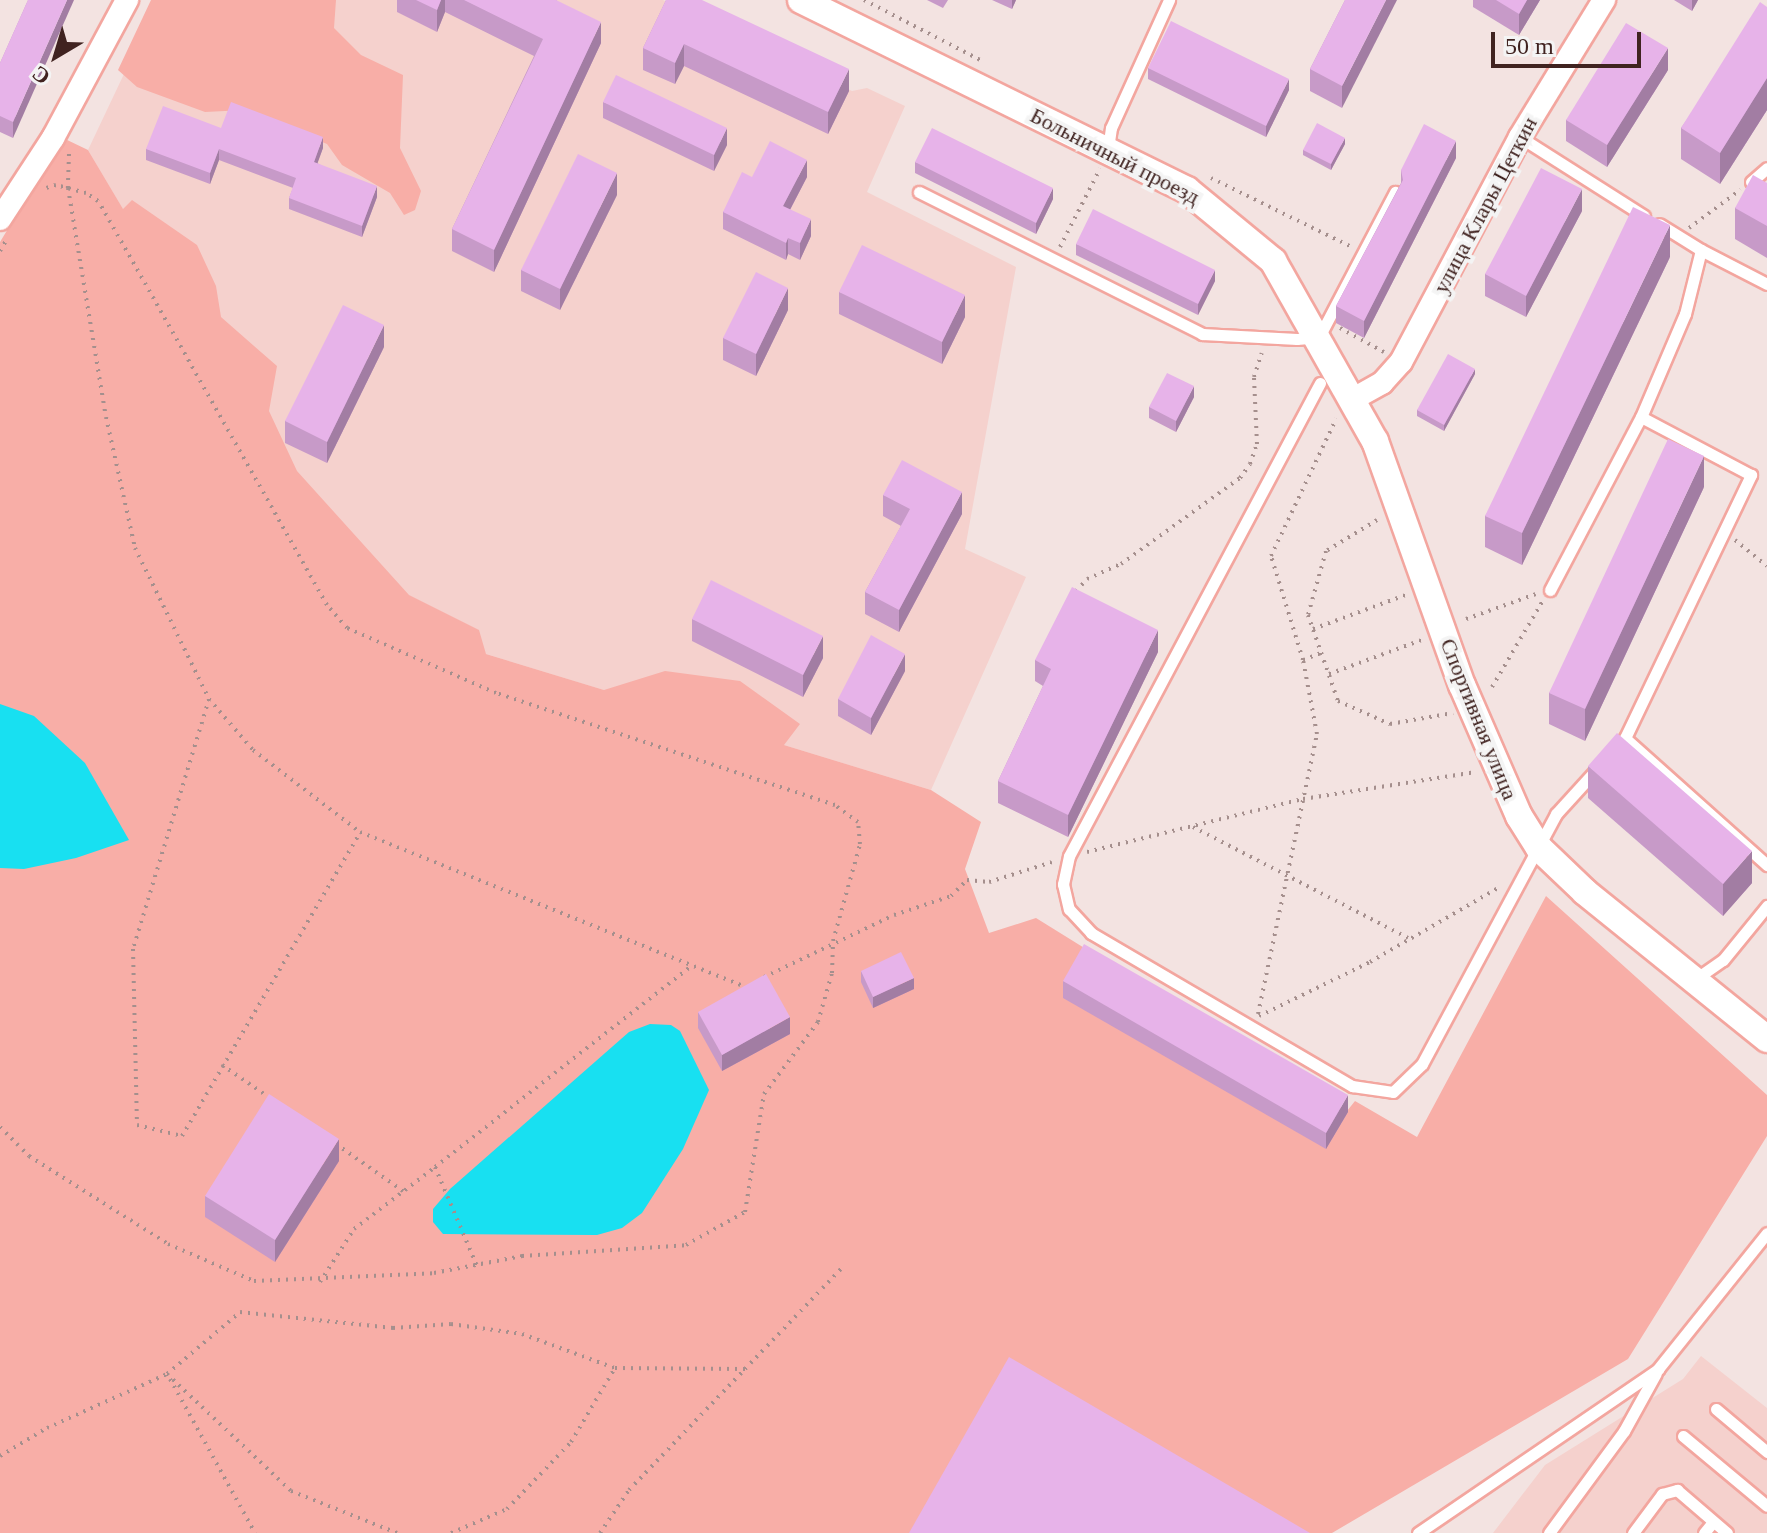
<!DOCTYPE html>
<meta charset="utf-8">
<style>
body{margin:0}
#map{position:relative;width:1767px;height:1533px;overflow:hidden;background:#f3e3e1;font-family:Georgia,serif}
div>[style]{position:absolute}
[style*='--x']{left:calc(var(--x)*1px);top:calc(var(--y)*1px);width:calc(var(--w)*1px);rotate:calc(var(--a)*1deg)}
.built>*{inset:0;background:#f5d1cd}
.green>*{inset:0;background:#f8aea7}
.water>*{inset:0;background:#18e0f1}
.path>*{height:4px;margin-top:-2px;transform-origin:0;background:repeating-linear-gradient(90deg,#a58f8d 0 2px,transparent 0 8px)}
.roads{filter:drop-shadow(2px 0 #f3a69f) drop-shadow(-2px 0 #f3a69f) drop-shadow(0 2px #f3a69f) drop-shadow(0 -2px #f3a69f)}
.service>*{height:11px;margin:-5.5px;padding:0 5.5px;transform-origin:5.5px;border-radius:5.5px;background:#fff}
.minor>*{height:22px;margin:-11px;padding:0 11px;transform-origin:11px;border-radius:11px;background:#fff}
.tertiary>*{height:26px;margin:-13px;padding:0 13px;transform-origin:13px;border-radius:13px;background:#fff}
.wall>*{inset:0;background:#c79ac8}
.shaded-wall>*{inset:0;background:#a27da3}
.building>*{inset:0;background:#e7b3e9}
span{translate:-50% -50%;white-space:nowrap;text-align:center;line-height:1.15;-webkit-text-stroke:8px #f4f4f4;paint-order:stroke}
.street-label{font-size:22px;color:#402320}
.north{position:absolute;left:16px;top:16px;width:80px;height:80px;-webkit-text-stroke:6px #f4f4f4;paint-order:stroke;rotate:218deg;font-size:22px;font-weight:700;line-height:32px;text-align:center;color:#402320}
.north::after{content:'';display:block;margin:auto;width:28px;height:36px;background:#402320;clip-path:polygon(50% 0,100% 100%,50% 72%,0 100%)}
.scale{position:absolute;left:1491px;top:32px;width:150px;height:36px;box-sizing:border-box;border:4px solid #402320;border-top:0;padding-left:10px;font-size:24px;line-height:28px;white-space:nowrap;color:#402320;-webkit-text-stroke:6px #f4f4f4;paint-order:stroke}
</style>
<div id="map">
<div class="built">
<div style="clip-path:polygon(159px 0,663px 0,852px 91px,867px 88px,905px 106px,867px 192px,1016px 267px,965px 549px,1026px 577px,931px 790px,362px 616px,88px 150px)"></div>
<div style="clip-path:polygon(1701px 1356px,1767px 1408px,1767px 1533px,1493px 1533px,1545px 1465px,1683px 1379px)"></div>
</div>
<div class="green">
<div style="clip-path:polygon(151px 0,336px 0,334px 28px,361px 55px,403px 75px,400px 148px,421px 191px,415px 210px,404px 215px,390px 193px,342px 165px,327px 144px,245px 110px,205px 112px,137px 87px,118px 70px)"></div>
<div style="clip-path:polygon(63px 138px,88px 150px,123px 209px,132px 200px,197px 245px,216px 286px,221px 317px,277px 366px,269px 411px,297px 471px,409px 595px,479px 630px,486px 654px,604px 690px,665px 671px,740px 681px,800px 724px,784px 745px,931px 790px,981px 822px,965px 869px,989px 933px,1036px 918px,1347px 1111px,1355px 1101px,1417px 1137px,1546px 896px,1767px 1095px,1767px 1136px,1628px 1359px,1332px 1533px,0 1533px,0 242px)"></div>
</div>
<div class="water">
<div style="clip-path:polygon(0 704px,34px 716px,85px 763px,129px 840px,76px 858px,24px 869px,0 868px)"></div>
<div style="clip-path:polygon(650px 1024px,671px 1025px,680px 1031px,709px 1090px,683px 1149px,642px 1213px,622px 1228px,597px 1235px,443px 1234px,433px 1222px,433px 1209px,450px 1189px,629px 1032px)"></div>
</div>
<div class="path">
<div style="--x:864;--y:0;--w:133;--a:27.3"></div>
<div style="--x:69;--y:154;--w:34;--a:92"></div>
<div style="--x:68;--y:188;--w:232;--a:80.6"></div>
<div style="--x:106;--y:417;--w:134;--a:77.5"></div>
<div style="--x:135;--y:548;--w:168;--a:63.9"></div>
<div style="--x:209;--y:699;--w:67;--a:49.2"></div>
<div style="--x:253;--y:750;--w:135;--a:37.5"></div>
<div style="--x:360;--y:832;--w:416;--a:21.9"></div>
<div style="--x:1211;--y:178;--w:155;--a:26.1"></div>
<div style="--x:1689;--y:228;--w:64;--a:-36.7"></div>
<div style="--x:1060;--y:247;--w:88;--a:-62.9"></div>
<div style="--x:0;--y:251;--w:14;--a:-60"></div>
<div style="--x:1340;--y:328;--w:50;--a:28.6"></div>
<div style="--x:1377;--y:520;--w:60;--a:148.7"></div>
<div style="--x:1326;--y:551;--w:66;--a:105.7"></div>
<div style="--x:1308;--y:615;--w:91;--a:70.8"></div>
<div style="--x:1338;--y:701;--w:57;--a:23.9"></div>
<div style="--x:1390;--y:724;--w:64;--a:-9.9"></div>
<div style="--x:1735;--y:540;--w:41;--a:39.1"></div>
<div style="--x:1076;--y:591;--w:16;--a:-47"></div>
<div style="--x:1087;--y:579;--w:37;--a:-24"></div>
<div style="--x:1121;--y:564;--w:147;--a:-35.9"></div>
<div style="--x:1240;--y:478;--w:17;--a:-54"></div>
<div style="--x:1250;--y:464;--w:21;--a:-71"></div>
<div style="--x:1257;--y:444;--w:67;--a:-92.6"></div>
<div style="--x:1254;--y:377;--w:25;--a:-72"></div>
<div style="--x:1466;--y:619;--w:74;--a:-19.7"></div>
<div style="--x:1313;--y:629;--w:99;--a:-20.1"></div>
<div style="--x:1303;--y:660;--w:19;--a:-21"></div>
<div style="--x:1329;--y:674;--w:99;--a:-20.1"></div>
<div style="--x:1492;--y:687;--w:99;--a:-59.5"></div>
<div style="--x:209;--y:699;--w:261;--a:106.9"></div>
<div style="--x:133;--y:949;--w:176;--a:88.7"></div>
<div style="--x:137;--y:1125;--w:46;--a:13.7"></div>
<div style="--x:182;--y:1136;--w:352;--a:-59.6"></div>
<div style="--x:1193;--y:827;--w:242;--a:27.3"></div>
<div style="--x:1087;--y:852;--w:222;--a:-13.8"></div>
<div style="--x:1303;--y:799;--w:175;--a:-8.9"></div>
<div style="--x:764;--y:977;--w:144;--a:-25.5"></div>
<div style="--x:894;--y:915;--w:60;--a:-18.4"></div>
<div style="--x:951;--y:896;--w:23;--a:-45"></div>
<div style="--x:967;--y:880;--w:22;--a:5"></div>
<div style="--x:989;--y:882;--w:66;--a:-17.6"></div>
<div style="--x:1258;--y:1014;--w:286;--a:-78.1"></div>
<div style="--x:1317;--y:734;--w:75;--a:-100.7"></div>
<div style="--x:1303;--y:660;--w:109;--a:-107.1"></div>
<div style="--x:1271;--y:556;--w:152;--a:-64.6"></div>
<div style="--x:1259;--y:1016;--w:123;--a:-25.9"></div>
<div style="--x:1370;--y:962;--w:148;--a:-30"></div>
<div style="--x:222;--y:1065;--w:58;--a:34.5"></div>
<div style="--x:0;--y:1127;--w:41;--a:45"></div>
<div style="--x:29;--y:1156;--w:165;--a:32.3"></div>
<div style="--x:168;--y:1244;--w:94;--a:23.3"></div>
<div style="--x:254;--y:1281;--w:180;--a:-2.5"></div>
<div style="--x:434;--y:1273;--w:90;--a:-10.9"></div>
<div style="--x:522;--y:1256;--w:164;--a:-3.8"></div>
<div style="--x:686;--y:1245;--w:68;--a:-29.2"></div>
<div style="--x:745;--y:1212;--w:120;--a:-80.9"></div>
<div style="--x:764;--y:1094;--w:90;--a:-53.1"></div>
<div style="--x:818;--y:1022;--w:51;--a:-74.1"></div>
<div style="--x:832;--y:973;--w:32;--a:-88"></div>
<div style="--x:833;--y:941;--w:101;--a:-74.4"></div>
<div style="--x:860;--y:844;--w:22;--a:-95"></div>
<div style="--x:858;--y:822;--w:29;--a:-144"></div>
<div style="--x:835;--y:805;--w:357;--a:-161.7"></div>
<div style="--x:496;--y:693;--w:163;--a:-156.4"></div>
<div style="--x:347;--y:628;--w:30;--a:-131"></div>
<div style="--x:327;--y:605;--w:464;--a:-119.5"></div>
<div style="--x:98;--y:201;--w:14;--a:-146"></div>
<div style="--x:86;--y:193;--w:31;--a:-165"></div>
<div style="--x:56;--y:185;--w:10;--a:163"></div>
<div style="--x:336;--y:1144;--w:82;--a:35"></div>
<div style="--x:435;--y:1167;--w:324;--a:-38.1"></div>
<div style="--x:320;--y:1282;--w:63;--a:-57.3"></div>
<div style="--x:354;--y:1229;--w:102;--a:-37.4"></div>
<div style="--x:435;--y:1167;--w:108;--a:67"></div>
<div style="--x:167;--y:1374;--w:170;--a:43.3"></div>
<div style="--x:291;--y:1491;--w:114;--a:21.6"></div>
<div style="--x:170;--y:1379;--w:176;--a:61.1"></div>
<div style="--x:0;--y:1456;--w:55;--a:-30.8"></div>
<div style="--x:47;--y:1428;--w:132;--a:-24.2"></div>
<div style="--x:167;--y:1374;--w:96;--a:-40.3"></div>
<div style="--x:240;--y:1312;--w:154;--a:6"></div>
<div style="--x:393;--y:1328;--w:58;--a:-3.9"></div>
<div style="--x:451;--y:1324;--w:72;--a:8"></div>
<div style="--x:522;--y:1334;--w:99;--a:20.1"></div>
<div style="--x:615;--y:1368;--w:130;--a:0.4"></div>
<div style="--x:745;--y:1369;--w:140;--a:-46.2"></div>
<div style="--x:451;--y:1533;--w:61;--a:-23.2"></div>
<div style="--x:507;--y:1509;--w:93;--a:-46.3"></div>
<div style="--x:571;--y:1442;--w:86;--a:-59.3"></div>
<div style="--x:600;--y:1533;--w:52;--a:-56"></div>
<div style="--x:629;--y:1490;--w:168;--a:-46.2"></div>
</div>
<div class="roads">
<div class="service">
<div style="--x:1520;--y:137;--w:147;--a:32.5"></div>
<div style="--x:1108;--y:149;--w:21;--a:-82"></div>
<div style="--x:1111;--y:128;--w:141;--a:-65.6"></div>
<div style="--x:1751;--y:182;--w:21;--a:-41"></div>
<div style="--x:919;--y:192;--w:317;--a:26.6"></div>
<div style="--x:1202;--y:334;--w:95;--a:3"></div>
<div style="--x:1297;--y:339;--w:22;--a:-5"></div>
<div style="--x:1319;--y:337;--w:164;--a:-62.3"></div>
<div style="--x:1701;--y:250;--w:74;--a:27.3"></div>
<div style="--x:1320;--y:383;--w:535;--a:117.95"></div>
<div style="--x:1069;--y:856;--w:29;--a:102"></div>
<div style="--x:1063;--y:884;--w:26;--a:77"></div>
<div style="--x:1069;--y:909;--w:33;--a:47"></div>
<div style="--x:1091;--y:933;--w:303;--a:30.4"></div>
<div style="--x:1352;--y:1086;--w:41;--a:8.3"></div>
<div style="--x:1393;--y:1092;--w:40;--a:-44"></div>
<div style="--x:1422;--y:1064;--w:284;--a:-61.8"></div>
<div style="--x:1556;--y:814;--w:61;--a:-47.7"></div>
<div style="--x:1550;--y:590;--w:195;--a:-62.3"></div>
<div style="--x:1625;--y:738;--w:292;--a:-64.4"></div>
<div style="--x:1751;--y:475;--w:124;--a:-152.2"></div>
<div style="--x:1641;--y:417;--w:112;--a:-66.9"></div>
<div style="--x:1685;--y:314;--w:66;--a:-76"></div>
<div style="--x:1701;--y:250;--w:49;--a:-148.2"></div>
<div style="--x:1614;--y:750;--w:16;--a:-47"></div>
<div style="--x:1625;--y:738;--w:191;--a:41.8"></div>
<div style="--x:1694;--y:980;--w:35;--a:-35"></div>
<div style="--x:1723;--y:960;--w:70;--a:-50.8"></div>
<div style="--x:1716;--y:1409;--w:67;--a:40.1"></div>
<div style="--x:1683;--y:1436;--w:109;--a:39.8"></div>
<div style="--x:1418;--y:1533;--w:291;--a:-34.3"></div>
<div style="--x:1658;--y:1369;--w:174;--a:-51.3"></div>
<div style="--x:1549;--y:1533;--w:127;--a:-53.7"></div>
<div style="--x:1624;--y:1431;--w:66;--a:-61.1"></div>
<div style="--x:1633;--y:1533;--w:49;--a:-53.4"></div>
<div style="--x:1662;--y:1494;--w:16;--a:-15"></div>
<div style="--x:1677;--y:1490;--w:66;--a:40.7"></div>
<div style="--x:1704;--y:1533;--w:14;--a:-51"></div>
</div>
<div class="minor">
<div style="--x:0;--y:219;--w:97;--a:-56.8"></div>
<div style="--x:53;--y:138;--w:157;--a:-61.8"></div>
<div style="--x:1355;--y:398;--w:31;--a:-29"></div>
<div style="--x:1382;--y:383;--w:28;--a:-48"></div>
<div style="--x:1401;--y:362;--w:255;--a:-62.1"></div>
<div style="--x:1520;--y:137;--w:161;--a:-58.5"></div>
</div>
<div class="tertiary">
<div style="--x:801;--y:0;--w:430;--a:26.2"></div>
<div style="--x:1187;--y:190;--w:112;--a:39.5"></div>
<div style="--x:1273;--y:261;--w:207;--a:60.5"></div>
<div style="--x:1375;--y:441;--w:259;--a:70.4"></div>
<div style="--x:1462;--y:685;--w:143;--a:66.5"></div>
<div style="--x:1519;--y:816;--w:38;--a:58"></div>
<div style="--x:1539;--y:848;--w:64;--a:43.7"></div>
<div style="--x:1585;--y:892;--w:234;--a:38.9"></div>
</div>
</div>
<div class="wall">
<div style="clip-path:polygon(28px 0,13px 138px,0 132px,0 63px)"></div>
<div style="clip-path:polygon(397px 0,556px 0,601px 43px,494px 272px,452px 251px,452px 229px,534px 56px,445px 12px,437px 32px,397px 12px)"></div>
<div style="clip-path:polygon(666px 0,849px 91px,828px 134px,684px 66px,675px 84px,643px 70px,643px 48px)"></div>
<div style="clip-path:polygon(927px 0,948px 0,943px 8px)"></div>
<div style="clip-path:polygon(992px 0,1016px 0,1012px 9px)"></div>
<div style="clip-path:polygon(1345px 0,1342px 108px,1310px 91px,1310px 69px)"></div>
<div style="clip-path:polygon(1473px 0,1540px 0,1519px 35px,1473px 7px)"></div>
<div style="clip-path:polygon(1674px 0,1698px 0,1692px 11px)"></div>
<div style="clip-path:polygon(1767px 7px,1767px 110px,1720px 184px,1681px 159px,1681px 128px)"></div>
<div style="clip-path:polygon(1148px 68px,1289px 90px,1266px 137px,1148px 79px)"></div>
<div style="clip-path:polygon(1668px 70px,1607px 167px,1566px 141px,1566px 120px)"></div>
<div style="clip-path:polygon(603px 102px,727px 145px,714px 171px,603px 118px)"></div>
<div style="clip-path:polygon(221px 128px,323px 148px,317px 163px,377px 197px,362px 237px,289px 209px,289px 198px,293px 188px,219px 160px,210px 184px,146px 160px,146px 149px)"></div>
<div style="clip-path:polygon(1345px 144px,1331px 170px,1303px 155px,1303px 150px)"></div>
<div style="clip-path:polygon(1456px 158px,1364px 338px,1336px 323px,1336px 306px,1401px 183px,1401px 170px)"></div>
<div style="clip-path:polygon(915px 162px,1053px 199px,1036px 234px,915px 173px)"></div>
<div style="clip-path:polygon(752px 177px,807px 177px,790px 210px,811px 236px,800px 260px,788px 254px,786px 260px,723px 229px,723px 212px)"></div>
<div style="clip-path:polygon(1767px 183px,1767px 258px,1735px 239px,1735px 208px)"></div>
<div style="clip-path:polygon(617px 195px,560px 310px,521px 291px,521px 270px)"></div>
<div style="clip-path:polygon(1582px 211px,1526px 317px,1485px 296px,1485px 274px)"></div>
<div style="clip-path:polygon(1076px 244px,1215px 281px,1198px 315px,1076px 255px)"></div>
<div style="clip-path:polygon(1670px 257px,1522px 565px,1485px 547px,1485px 516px)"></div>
<div style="clip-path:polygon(839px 292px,965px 317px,942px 364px,839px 314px)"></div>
<div style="clip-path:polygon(788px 310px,756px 376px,723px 360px,723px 338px)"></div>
<div style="clip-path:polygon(384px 347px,327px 463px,285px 443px,285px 421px)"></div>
<div style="clip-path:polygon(1475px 374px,1444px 431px,1417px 416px,1417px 410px)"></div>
<div style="clip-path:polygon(1194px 397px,1176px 432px,1149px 418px,1149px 407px)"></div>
<div style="clip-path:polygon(1704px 487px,1585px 741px,1549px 724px,1549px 693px)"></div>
<div style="clip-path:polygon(883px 495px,962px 514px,899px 632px,865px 614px,865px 592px,901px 526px,883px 516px)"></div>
<div style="clip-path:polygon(692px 619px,823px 658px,803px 697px,692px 641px)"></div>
<div style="clip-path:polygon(1158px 652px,1068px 837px,998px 803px,998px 781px,1043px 686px,1035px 681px,1035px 660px)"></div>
<div style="clip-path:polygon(905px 671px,871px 735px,838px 716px,838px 699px)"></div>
<div style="clip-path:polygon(1588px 766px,1752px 883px,1723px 916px,1588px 798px)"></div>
<div style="clip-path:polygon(861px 971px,914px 989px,873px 1008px,861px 982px)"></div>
<div style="clip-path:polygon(1063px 981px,1348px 1112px,1326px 1149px,1063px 998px)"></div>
<div style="clip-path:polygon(698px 1012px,790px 1034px,722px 1071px,698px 1028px)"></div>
<div style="clip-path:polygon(339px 1161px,275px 1262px,205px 1217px,205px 1196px)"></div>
</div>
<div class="shaded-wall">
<div style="clip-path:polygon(67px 0,74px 0,13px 138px,13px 122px)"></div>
<div style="clip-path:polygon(441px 0,445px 0,445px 12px,437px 32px,437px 10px)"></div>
<div style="clip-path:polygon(1012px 0,1016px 0,1012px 9px)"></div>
<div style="clip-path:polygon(1386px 0,1397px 0,1342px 108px,1342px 86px)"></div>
<div style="clip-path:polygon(1527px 0,1540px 0,1519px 35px,1519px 14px)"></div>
<div style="clip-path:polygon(1692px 0,1698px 0,1692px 11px)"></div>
<div style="clip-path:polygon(601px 22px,601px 43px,494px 272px,494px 250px)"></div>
<div style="clip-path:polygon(684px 44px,684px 66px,675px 84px,675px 63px)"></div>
<div style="clip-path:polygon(1668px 48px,1668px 70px,1607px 167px,1607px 145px)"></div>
<div style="clip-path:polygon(849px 69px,849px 91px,828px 134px,828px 112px)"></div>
<div style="clip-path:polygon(1767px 78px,1767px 110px,1720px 184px,1720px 153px)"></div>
<div style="clip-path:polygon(1289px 79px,1289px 90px,1266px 137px,1266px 126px)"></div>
<div style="clip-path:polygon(727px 128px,727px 145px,714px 171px,714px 155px)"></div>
<div style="clip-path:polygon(323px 137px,323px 148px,314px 173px,314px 162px)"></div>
<div style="clip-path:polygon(1345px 138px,1345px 144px,1331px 170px,1331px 164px)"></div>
<div style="clip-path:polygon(1456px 141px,1456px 158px,1364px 338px,1364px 321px)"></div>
<div style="clip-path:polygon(219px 149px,219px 160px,210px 184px,210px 173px)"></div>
<div style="clip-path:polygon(807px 160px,807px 177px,783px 223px,783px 206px)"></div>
<div style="clip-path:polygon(617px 173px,617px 195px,560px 310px,560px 289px)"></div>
<div style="clip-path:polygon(377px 186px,377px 197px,362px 237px,362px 226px)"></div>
<div style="clip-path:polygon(1053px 188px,1053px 199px,1036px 234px,1036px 223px)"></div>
<div style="clip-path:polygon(1582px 189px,1582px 211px,1526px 317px,1526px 296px)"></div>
<div style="clip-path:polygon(811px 219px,811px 236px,800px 260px,800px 243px)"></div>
<div style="clip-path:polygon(1670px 225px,1670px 257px,1522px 565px,1522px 533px)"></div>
<div style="clip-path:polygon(788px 238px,788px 254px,786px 260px,786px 243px)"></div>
<div style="clip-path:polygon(1215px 270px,1215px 281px,1198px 315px,1198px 304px)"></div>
<div style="clip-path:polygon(788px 288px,788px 310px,756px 376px,756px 354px)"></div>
<div style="clip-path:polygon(965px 295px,965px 317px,942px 364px,942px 342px)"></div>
<div style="clip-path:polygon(384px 325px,384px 347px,327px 463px,327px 442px)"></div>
<div style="clip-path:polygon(1475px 369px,1475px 374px,1444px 431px,1444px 425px)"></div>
<div style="clip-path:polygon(1194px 386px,1194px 397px,1176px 432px,1176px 421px)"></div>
<div style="clip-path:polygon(1704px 456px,1704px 487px,1585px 741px,1585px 709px)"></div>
<div style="clip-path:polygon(962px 492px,962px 514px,899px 632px,899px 610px)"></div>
<div style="clip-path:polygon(1158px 630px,1158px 652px,1068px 837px,1068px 815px)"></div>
<div style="clip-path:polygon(823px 636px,823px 658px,803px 697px,803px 675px)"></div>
<div style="clip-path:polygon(905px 654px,905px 671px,871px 735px,871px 718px)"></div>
<div style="clip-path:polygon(1752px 851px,1752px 883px,1723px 916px,1723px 884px)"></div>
<div style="clip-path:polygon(914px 978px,914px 989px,873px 1008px,873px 997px)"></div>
<div style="clip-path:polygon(790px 1017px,790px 1034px,722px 1071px,722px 1055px)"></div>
<div style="clip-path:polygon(1348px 1095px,1348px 1112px,1326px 1149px,1326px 1133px)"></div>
<div style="clip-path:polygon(339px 1139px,339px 1161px,275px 1262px,275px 1240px)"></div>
</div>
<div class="building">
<div style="clip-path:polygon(28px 0,67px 0,13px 122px,0 116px,0 63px)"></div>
<div style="clip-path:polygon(416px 0,441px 0,437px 10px)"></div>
<div style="clip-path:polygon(464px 0,556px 0,601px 22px,494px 250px,452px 229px,543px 39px)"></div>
<div style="clip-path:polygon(666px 0,702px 0,849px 69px,828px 112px,684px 44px,675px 63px,643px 48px)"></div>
<div style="clip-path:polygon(1345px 0,1386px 0,1342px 86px,1310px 69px)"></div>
<div style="clip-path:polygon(1496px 0,1527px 0,1519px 14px)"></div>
<div style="clip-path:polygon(1760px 2px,1767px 7px,1767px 78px,1720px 153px,1681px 128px)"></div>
<div style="clip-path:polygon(1171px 21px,1289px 79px,1266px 126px,1148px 68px)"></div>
<div style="clip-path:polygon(1626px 23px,1668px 48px,1607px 145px,1566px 120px)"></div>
<div style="clip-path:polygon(616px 75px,727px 128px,714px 155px,603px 102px)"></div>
<div style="clip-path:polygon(231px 102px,323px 137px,314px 162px,377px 186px,362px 226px,289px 198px,296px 178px,219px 149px,210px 173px,146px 149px,163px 106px,221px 128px)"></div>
<div style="clip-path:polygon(1317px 123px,1345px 138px,1331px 164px,1303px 150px)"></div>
<div style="clip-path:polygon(1424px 124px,1456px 141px,1364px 321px,1336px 306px,1403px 180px,1401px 170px)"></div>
<div style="clip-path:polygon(932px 128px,1053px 188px,1036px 223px,915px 162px)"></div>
<div style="clip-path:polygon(770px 141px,807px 160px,783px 206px,811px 219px,800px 243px,788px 238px,786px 243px,723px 212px,742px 172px,752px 177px)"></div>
<div style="clip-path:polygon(578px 154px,617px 173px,560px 289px,521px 270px)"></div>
<div style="clip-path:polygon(1541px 168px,1582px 189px,1526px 296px,1485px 274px)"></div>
<div style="clip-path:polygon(1753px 175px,1767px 183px,1767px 226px,1735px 208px)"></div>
<div style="clip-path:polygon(1633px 207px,1670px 225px,1522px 533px,1485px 516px)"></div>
<div style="clip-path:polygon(1093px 209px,1215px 270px,1198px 304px,1076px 244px)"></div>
<div style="clip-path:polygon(862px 245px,965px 295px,942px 342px,839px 292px)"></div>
<div style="clip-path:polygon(756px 272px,788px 288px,756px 354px,723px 338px)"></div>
<div style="clip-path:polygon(343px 305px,384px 325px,327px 442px,285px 421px)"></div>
<div style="clip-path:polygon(1448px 354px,1475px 369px,1444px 425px,1417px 410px)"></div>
<div style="clip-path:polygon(1167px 373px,1194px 386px,1176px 421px,1149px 407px)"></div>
<div style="clip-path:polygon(1668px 439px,1704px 456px,1585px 709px,1549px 693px)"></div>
<div style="clip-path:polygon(902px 460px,962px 492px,899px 610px,865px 592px,910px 509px,883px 495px)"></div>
<div style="clip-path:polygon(711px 580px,823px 636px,803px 675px,692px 619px)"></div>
<div style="clip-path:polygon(1072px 587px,1158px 630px,1068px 815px,998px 781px,1051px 669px,1035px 660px)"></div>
<div style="clip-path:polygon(871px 635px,905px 654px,871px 718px,838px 699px)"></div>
<div style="clip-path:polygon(1617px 733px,1752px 851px,1723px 884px,1588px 766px)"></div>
<div style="clip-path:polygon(1084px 944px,1348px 1095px,1326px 1133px,1063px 981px)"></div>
<div style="clip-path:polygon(901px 952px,914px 978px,873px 997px,861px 971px)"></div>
<div style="clip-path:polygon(766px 974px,790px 1017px,722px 1055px,698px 1012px)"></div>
<div style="clip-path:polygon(269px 1094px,339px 1139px,275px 1240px,205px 1196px)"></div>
<div style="clip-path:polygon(1009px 1357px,1310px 1533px,909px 1533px)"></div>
</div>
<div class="street-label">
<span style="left:1115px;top:156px;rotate:27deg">Больничный проезд</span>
<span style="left:1485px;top:205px;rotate:-62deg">улица Клары Цеткин</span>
<span style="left:1479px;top:719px;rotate:68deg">Спортивная улица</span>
</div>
<div class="north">С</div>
<div class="scale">50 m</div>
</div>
